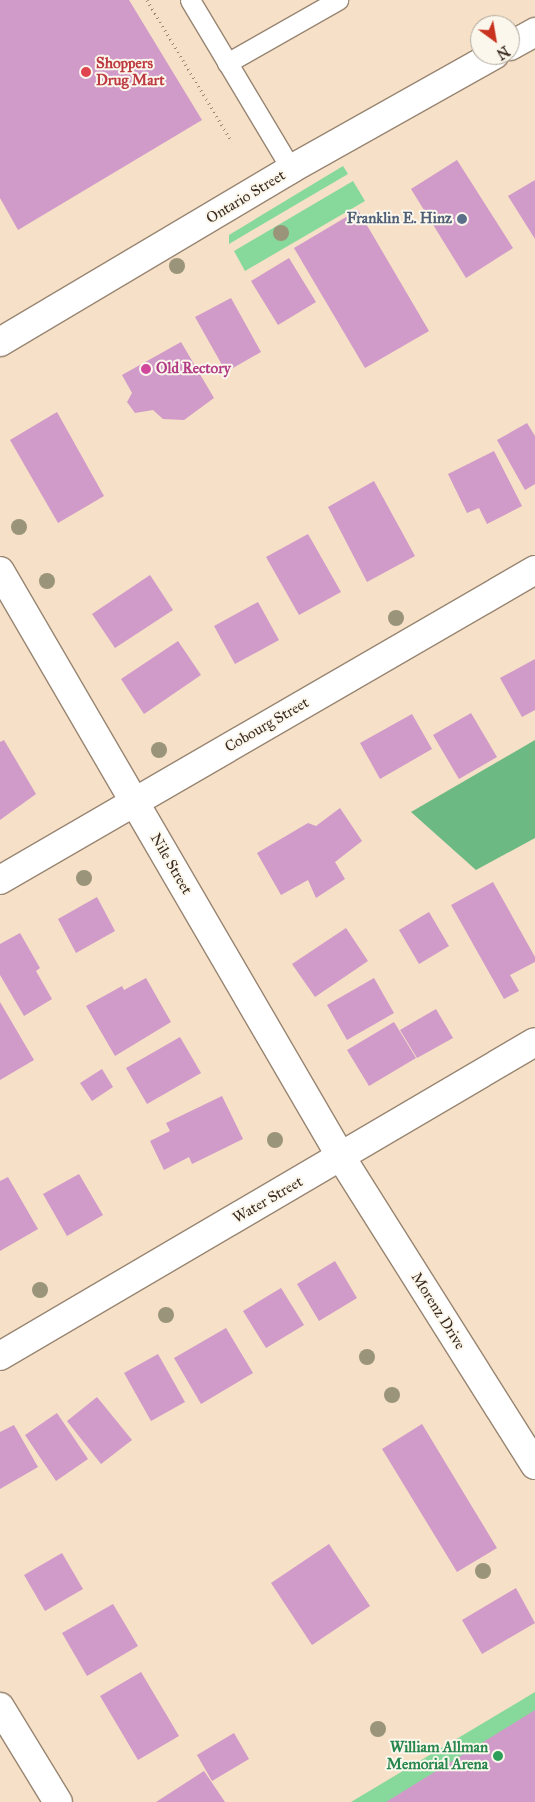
<!DOCTYPE html>
<style>
body{margin:0}
#map{position:relative;width:535px;height:1802px;overflow:hidden;background:#f6e0c7;font-family:"IM FELL Great Primer",serif}
div>[style]{position:absolute}
[style*='--x']{left:calc(var(--x)*1px);top:calc(var(--y)*1px);width:calc(var(--w)*1px);rotate:calc(var(--a)*1deg)}
.green>*{inset:0;background:#86d99b}
.forest>*{inset:0;background:#6cb983}
.building>*{inset:0;background:#d09ac9}
.path>*{height:3px;margin-top:-1.5px;transform-origin:0;background:repeating-linear-gradient(90deg,#988572 0 1px,transparent 0 5px)}
.roads{filter:drop-shadow(1px 0 #988572) drop-shadow(-1px 0 #988572) drop-shadow(0 1px #988572) drop-shadow(0 -1px #988572)}
.lane>*{height:19px;margin:-9.5px;padding:0 9.5px;transform-origin:9.5px;border-radius:9.5px;background:#fff}
.street>*{height:28px;margin:-14px;padding:0 14px;transform-origin:14px;border-radius:14px;background:#fff}
.primary>*{height:28px;margin:-14px;padding:0 14px;transform-origin:14px;border-radius:14px;background:#fff}
.trees>*{width:16px;height:16px;margin:-8px;border-radius:50%;background:#9a947b}
.dots>*{width:14px;height:14px;translate:-50% -50%;box-sizing:border-box;border:2px solid #fbf7ec;border-radius:50%}
span{translate:-50% -50%;white-space:nowrap;text-align:center;line-height:1.15;-webkit-text-stroke:4px #fbf7ec;paint-order:stroke}
.health-label{font-size:15px;color:#be3a42;font-weight:700}
.left{translate:0 -50%;text-align:left}
.street-label{font-size:15px;color:#3b2a1e}
.service-label{font-size:15px;color:#4e5e75;font-weight:700}
.right{translate:-100% -50%;text-align:right}
.hotel-label{font-size:15px;color:#b23c85;font-weight:700}
.leisure-label{font-size:15px;color:#27864d;font-weight:700}
.north{position:absolute;left:470px;top:15px;width:50px;height:50px;box-sizing:border-box;background:#fbf7ec;border:1px solid #aea59a;border-radius:50%;rotate:148deg;font-size:14px;font-weight:700;line-height:20px;text-align:center;color:#3b2a1e}
.north::after{content:'';display:block;margin:auto;width:18px;height:22px;background:#c8321e;clip-path:polygon(50% 0,100% 100%,50% 72%,0 100%)}
</style>
<div id="map">
<div class="green">
<div style="clip-path:polygon(343px 166px,348px 174px,229px 244px,229px 235px)"></div>
<div style="clip-path:polygon(353px 181px,365px 201px,245px 271px,234px 251px)"></div>
<div style="clip-path:polygon(535px 1692px,535px 1802px,351px 1802px)"></div>
</div>
<div class="forest">
<div style="clip-path:polygon(535px 740px,535px 838px,476px 870px,411px 812px)"></div>
</div>
<div class="building">
<div style="clip-path:polygon(0 0,129px 0,202px 120px,18px 230px,0 198px)"></div>
<div style="clip-path:polygon(457px 160px,513px 248px,466px 278px,411px 189px)"></div>
<div style="clip-path:polygon(535px 180px,535px 239px,508px 196px)"></div>
<div style="clip-path:polygon(358px 210px,429px 331px,365px 368px,294px 248px)"></div>
<div style="clip-path:polygon(289px 258px,316px 302px,278px 325px,251px 281px)"></div>
<div style="clip-path:polygon(231px 298px,261px 352px,226px 372px,195px 317px)"></div>
<div style="clip-path:polygon(181px 342px,214px 398px,184px 420px,163px 419px,153px 410px,135px 413px,127px 402px,132px 393px,122px 375px)"></div>
<div style="clip-path:polygon(57px 412px,104px 496px,58px 523px,10px 440px)"></div>
<div style="clip-path:polygon(527px 423px,535px 436px,535px 484px,525px 490px,497px 440px)"></div>
<div style="clip-path:polygon(494px 451px,522px 506px,487px 524px,479px 508px,467px 513px,448px 474px)"></div>
<div style="clip-path:polygon(374px 481px,415px 556px,367px 582px,328px 507px)"></div>
<div style="clip-path:polygon(308px 534px,341px 592px,299px 615px,266px 557px)"></div>
<div style="clip-path:polygon(150px 575px,173px 610px,115px 648px,92px 614px)"></div>
<div style="clip-path:polygon(258px 602px,279px 640px,235px 664px,214px 626px)"></div>
<div style="clip-path:polygon(178px 641px,201px 675px,144px 714px,121px 679px)"></div>
<div style="clip-path:polygon(535px 659px,535px 710px,522px 717px,500px 678px)"></div>
<div style="clip-path:polygon(471px 713px,497px 757px,459px 779px,433px 735px)"></div>
<div style="clip-path:polygon(412px 714px,432px 749px,380px 779px,360px 743px)"></div>
<div style="clip-path:polygon(4px 740px,36px 794px,0 820px,0 742px)"></div>
<div style="clip-path:polygon(340px 808px,362px 841px,335px 862px,345px 879px,316px 898px,308px 880px,281px 895px,257px 853px,308px 823px,316px 826px)"></div>
<div style="clip-path:polygon(493px 882px,535px 957px,535px 962px,510px 975px,519px 991px,504px 999px,451px 905px)"></div>
<div style="clip-path:polygon(97px 897px,115px 931px,76px 953px,58px 919px)"></div>
<div style="clip-path:polygon(429px 912px,449px 946px,419px 964px,399px 930px)"></div>
<div style="clip-path:polygon(346px 928px,368px 961px,315px 997px,292px 964px)"></div>
<div style="clip-path:polygon(20px 933px,40px 968px,36px 971px,52px 999px,24px 1016px,0 975px,0 944px)"></div>
<div style="clip-path:polygon(146px 978px,171px 1022px,115px 1056px,86px 1006px,122px 986px,124px 990px)"></div>
<div style="clip-path:polygon(374px 978px,394px 1013px,347px 1040px,327px 1005px)"></div>
<div style="clip-path:polygon(0 1002px,34px 1060px,0 1080px)"></div>
<div style="clip-path:polygon(436px 1009px,453px 1038px,417px 1058px,400px 1030px)"></div>
<div style="clip-path:polygon(394px 1022px,416px 1058px,369px 1086px,347px 1050px)"></div>
<div style="clip-path:polygon(180px 1037px,201px 1073px,147px 1104px,126px 1068px)"></div>
<div style="clip-path:polygon(102px 1069px,113px 1087px,92px 1101px,80px 1083px)"></div>
<div style="clip-path:polygon(222px 1096px,243px 1139px,192px 1164px,189px 1157px,164px 1170px,150px 1141px,170px 1131px,166px 1123px)"></div>
<div style="clip-path:polygon(79px 1174px,103px 1215px,67px 1236px,43px 1194px)"></div>
<div style="clip-path:polygon(8px 1177px,38px 1229px,0 1251px,0 1181px)"></div>
<div style="clip-path:polygon(335px 1261px,357px 1298px,319px 1321px,297px 1284px)"></div>
<div style="clip-path:polygon(281px 1288px,304px 1325px,266px 1348px,243px 1311px)"></div>
<div style="clip-path:polygon(226px 1328px,253px 1373px,201px 1404px,174px 1358px)"></div>
<div style="clip-path:polygon(158px 1354px,185px 1402px,151px 1421px,124px 1373px)"></div>
<div style="clip-path:polygon(97px 1397px,132px 1440px,101px 1464px,67px 1421px)"></div>
<div style="clip-path:polygon(57px 1413px,88px 1459px,56px 1481px,25px 1435px)"></div>
<div style="clip-path:polygon(422px 1424px,497px 1548px,457px 1572px,382px 1449px)"></div>
<div style="clip-path:polygon(14px 1425px,38px 1467px,0 1489px,0 1432px)"></div>
<div style="clip-path:polygon(329px 1544px,370px 1606px,312px 1645px,271px 1583px)"></div>
<div style="clip-path:polygon(62px 1553px,83px 1589px,45px 1611px,24px 1575px)"></div>
<div style="clip-path:polygon(516px 1588px,535px 1623px,482px 1654px,462px 1620px)"></div>
<div style="clip-path:polygon(113px 1604px,138px 1646px,87px 1676px,62px 1633px)"></div>
<div style="clip-path:polygon(141px 1672px,179px 1736px,138px 1760px,100px 1696px)"></div>
<div style="clip-path:polygon(535px 1710px,535px 1802px,386px 1802px)"></div>
<div style="clip-path:polygon(234px 1733px,249px 1759px,212px 1781px,197px 1755px)"></div>
<div style="clip-path:polygon(204px 1771px,225px 1802px,156px 1802px)"></div>
</div>
<div class="path">
<div style="--x:147;--y:0;--w:165;--a:59.1"></div>
</div>
<div class="roads">
<div class="lane">
<div style="--x:190;--y:0;--w:197;--a:59.1"></div>
<div style="--x:227;--y:63;--w:128;--a:-29.6"></div>
</div>
<div class="street">
<div style="--x:0;--y:571;--w:678;--a:59.8"></div>
<div style="--x:341;--y:1157;--w:364;--a:57.8"></div>
<div style="--x:0;--y:880;--w:618;--a:-30.09"></div>
<div style="--x:0;--y:1356;--w:620;--a:-30.41"></div>
<div style="--x:0;--y:1707;--w:111;--a:58.6"></div>
</div>
<div class="primary">
<div style="--x:510;--y:46;--w:29;--a:-29"></div>
<div style="--x:0;--y:342;--w:339;--a:-30.7"></div>
<div style="--x:291;--y:169;--w:233;--a:-29.3"></div>
</div>
</div>
<div class="trees">
<div style="left:281px;top:233px"></div>
<div style="left:177px;top:266px"></div>
<div style="left:19px;top:527px"></div>
<div style="left:47px;top:581px"></div>
<div style="left:396px;top:618px"></div>
<div style="left:159px;top:750px"></div>
<div style="left:84px;top:878px"></div>
<div style="left:275px;top:1140px"></div>
<div style="left:40px;top:1290px"></div>
<div style="left:166px;top:1315px"></div>
<div style="left:367px;top:1357px"></div>
<div style="left:392px;top:1395px"></div>
<div style="left:483px;top:1571px"></div>
<div style="left:378px;top:1729px"></div>
</div>
<div class="dots">
<div style="left:86px;top:72px;background:#e0444e"></div>
<div style="left:462px;top:219px;background:#5c6f8a"></div>
<div style="left:146px;top:369px;background:#d1479c"></div>
<div style="left:498px;top:1756px;background:#2e9e5b"></div>
</div>
<div class="health-label">
<span class="left" style="left:96px;top:72px">Shoppers<br>Drug Mart</span>
</div>
<div class="street-label">
<span style="left:246px;top:197px;rotate:-31deg">Ontario Street</span>
<span style="left:267px;top:725px;rotate:-30deg">Cobourg Street</span>
<span style="left:171px;top:864px;rotate:60deg">Nile Street</span>
<span style="left:268px;top:1200px;rotate:-30deg">Water Street</span>
<span style="left:438px;top:1311px;rotate:58deg">Morenz Drive</span>
</div>
<div class="service-label">
<span class="right" style="left:452px;top:219px">Franklin E. Hinz</span>
</div>
<div class="hotel-label">
<span class="left" style="left:156px;top:369px">Old Rectory</span>
</div>
<div class="leisure-label">
<span class="right" style="left:488px;top:1756px">William Allman<br>Memorial Arena</span>
</div>
<div class="north">N</div>
</div>
